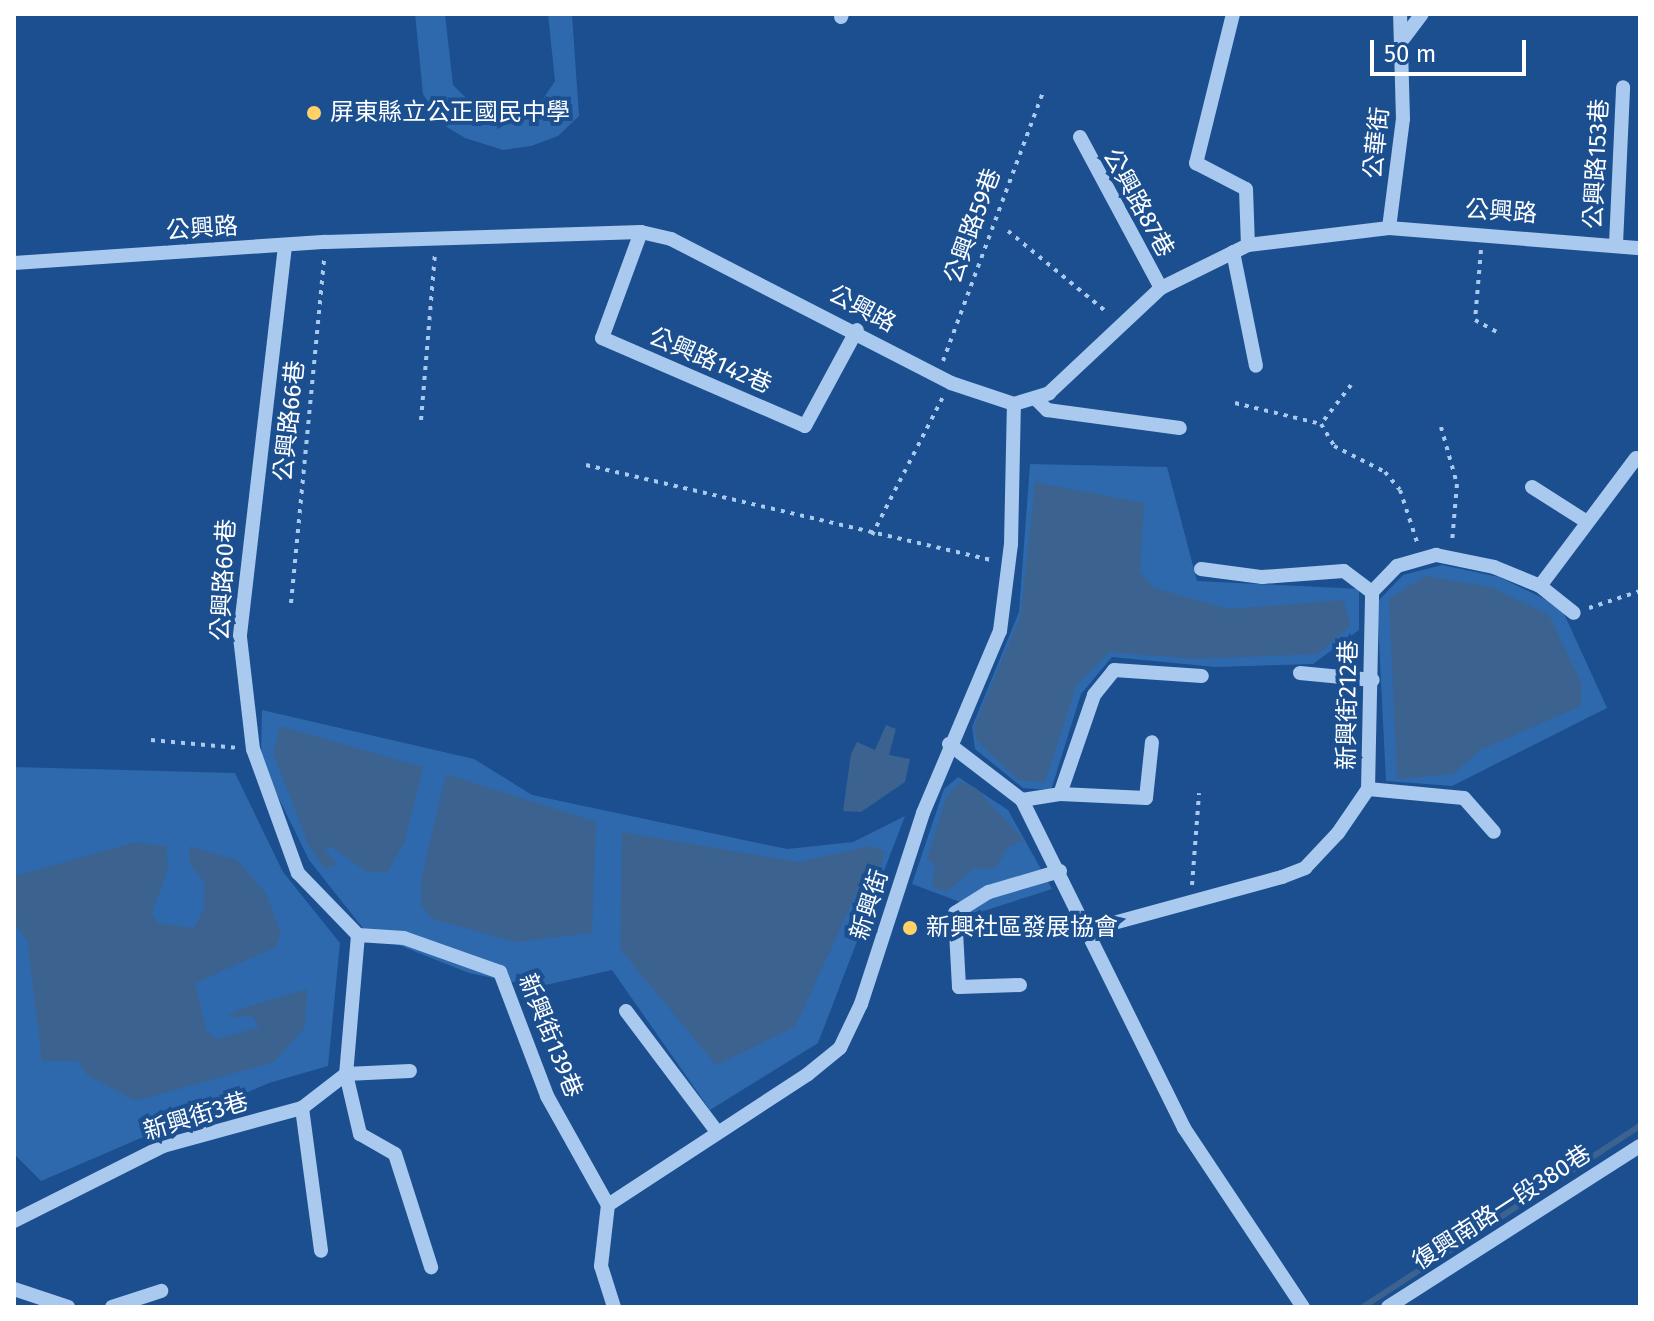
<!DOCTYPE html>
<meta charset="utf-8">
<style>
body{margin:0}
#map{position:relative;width:1654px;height:1321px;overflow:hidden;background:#1b4f8f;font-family:"Fira Sans","Noto Sans TC",sans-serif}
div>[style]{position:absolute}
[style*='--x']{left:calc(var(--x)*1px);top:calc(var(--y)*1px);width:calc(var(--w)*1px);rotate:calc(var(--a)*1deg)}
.green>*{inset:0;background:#2e69ad}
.water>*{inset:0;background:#3c6290}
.stream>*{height:6px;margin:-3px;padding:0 3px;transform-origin:3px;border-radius:3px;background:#3c6290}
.path>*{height:4px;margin-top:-2px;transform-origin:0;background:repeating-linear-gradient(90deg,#a9c9ee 0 4px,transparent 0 10px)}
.minor>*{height:14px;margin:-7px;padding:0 7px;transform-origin:7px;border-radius:7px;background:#a9c9ee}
.dots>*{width:22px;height:22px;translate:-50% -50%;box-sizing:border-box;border:4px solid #1b4f8f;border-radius:50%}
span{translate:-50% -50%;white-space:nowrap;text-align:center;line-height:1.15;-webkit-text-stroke:8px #1b4f8f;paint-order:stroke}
.poi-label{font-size:24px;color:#fff}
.left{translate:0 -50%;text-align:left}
.street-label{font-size:24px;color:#fff}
.frame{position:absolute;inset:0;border:16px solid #fff;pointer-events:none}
.scale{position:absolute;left:1370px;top:40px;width:156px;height:36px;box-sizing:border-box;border:4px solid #fff;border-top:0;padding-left:10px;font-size:24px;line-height:28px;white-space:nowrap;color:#fff;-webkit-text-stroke:6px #1b4f8f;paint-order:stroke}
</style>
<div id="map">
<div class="green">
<div style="clip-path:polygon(415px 14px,445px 14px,453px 85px,474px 106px,508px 118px,543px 99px,555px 81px,548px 14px,572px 14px,579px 116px,558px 136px,531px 146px,503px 150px,465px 138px,440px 123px,423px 94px)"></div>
<div style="clip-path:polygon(1030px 464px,1167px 467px,1197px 581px,1359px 589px,1359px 630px,1313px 664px,1215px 667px,1112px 657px,1081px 694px,1051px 790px,1023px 788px,975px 749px,972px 727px,1019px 612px)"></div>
<div style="clip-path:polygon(1442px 565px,1499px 577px,1561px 607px,1607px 708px,1452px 786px,1386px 781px,1377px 602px,1403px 575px)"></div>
<div style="clip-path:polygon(262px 710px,474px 759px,532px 795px,787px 849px,853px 842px,905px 816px,818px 1043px,710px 1110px,612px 970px,537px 987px,469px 973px,366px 932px,309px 860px,261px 762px)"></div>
<div style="clip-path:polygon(14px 767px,235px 773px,283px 872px,340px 943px,328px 1066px,269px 1083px,41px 1181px,14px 1154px)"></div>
<div style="clip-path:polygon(958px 777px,1008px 810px,1052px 889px,971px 915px,960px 902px,912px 884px,944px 789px)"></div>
</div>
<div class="water">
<div style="clip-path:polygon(1035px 482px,1144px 503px,1140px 572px,1154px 588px,1228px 609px,1344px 600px,1350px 626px,1318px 654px,1195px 659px,1109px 652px,1076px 686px,1045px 782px,1018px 780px,977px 741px,974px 727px,1021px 615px)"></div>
<div style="clip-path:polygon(1425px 576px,1491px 587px,1549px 615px,1581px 682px,1581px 706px,1480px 750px,1453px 774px,1397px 779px,1389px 599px)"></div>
<div style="clip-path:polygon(886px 725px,896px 729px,889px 755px,910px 759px,905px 782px,861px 812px,843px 811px,851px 754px,857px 742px,875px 750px)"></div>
<div style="clip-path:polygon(280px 726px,423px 767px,405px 841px,388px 872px,367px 872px,330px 846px,325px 850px,338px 864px,325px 869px,309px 846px,273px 753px)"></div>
<div style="clip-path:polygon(446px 774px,596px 822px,592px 933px,516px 942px,432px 919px,421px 904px,422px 875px)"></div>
<div style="clip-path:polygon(960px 782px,976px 788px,1024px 840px,1008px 847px,996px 868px,973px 869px,947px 892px,932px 886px,935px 864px,927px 860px,946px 797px)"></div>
<div style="clip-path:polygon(622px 832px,798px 862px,871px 846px,885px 851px,873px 890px,860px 886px,795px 1027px,716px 1065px,620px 949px)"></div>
<div style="clip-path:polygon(136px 842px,166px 846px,168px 869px,152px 913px,158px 923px,194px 928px,204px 908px,204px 881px,190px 865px,189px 846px,237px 860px,266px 894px,281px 933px,276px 947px,195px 983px,207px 1031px,217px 1039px,259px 1027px,252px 1016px,226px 1017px,240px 1009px,307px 989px,305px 1027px,274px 1062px,136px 1101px,88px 1076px,78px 1061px,42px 1061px,27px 940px,14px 923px,14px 876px)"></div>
</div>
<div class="stream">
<div style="--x:1363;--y:1307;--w:331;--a:-33.2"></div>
</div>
<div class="path">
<div style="--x:1008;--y:231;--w:129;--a:39.4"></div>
<div style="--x:1481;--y:250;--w:70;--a:94.9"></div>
<div style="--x:1475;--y:320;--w:25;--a:29"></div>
<div style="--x:943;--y:361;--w:289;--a:-69.6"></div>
<div style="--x:1351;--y:385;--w:49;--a:127.6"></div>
<div style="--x:1321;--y:424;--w:26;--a:59"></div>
<div style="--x:1334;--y:446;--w:57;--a:27"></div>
<div style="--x:1385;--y:472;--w:23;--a:50"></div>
<div style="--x:1400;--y:490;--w:55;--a:71.9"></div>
<div style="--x:1235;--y:403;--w:89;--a:13.7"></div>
<div style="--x:421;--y:420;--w:166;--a:-85.2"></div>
<div style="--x:1441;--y:427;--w:59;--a:74.3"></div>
<div style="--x:1457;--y:484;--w:58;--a:94.9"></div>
<div style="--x:586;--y:465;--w:417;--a:13.2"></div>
<div style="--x:872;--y:535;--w:157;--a:-62.8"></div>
<div style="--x:291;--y:603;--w:345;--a:-84.5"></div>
<div style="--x:1589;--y:608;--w:54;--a:-18.4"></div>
<div style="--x:151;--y:740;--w:88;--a:5.2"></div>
<div style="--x:1192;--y:885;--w:92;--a:-85.6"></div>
</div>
<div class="minor">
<div style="--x:1233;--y:14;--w:154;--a:103.9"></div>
<div style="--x:1196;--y:163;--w:56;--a:27.5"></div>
<div style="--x:1246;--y:189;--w:56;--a:88"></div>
<div style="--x:841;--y:17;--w:3;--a:-72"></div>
<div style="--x:1403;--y:39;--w:31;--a:-53"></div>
<div style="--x:1080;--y:137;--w:171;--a:61.8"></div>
<div style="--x:1389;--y:228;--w:110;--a:-82.7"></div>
<div style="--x:1403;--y:119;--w:105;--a:-91.6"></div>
<div style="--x:641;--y:232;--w:113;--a:110.2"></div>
<div style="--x:602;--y:338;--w:221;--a:23.4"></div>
<div style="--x:805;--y:426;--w:109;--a:-61.6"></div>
<div style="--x:1616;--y:244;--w:157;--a:-87.4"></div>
<div style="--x:285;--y:246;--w:394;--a:96.6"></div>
<div style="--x:240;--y:637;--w:113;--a:83.4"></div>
<div style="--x:253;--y:749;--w:132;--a:70.1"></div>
<div style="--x:298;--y:873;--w:86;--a:45.9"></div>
<div style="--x:1233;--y:252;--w:116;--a:78.6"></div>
<div style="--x:14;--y:263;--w:313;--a:-3.9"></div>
<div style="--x:326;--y:242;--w:315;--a:-1.8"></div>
<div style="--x:641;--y:232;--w:31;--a:13"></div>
<div style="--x:671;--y:239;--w:315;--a:27.2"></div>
<div style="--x:951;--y:383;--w:66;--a:18.4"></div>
<div style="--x:1014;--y:404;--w:37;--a:-17"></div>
<div style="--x:1049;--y:393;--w:154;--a:-43.2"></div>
<div style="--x:1161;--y:288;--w:97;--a:-26.3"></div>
<div style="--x:1248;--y:245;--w:142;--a:-6.9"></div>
<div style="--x:1389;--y:228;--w:252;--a:4.6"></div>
<div style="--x:1036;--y:399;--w:16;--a:45"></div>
<div style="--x:1047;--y:410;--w:134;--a:7.7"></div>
<div style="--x:1532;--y:487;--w:65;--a:32.5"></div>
<div style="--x:1201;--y:569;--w:62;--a:7.5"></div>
<div style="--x:1262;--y:577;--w:82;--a:-4.2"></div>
<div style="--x:1344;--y:571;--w:35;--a:37"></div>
<div style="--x:1540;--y:586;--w:160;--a:-53.1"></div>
<div style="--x:1300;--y:673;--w:73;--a:5.5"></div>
<div style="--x:949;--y:744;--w:92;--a:37.5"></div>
<div style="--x:1022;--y:800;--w:366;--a:63.7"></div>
<div style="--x:1184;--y:1128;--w:215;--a:56.4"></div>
<div style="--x:1368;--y:789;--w:96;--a:5.4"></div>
<div style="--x:1464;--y:798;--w:45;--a:48.6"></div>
<div style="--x:1060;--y:794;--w:86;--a:2.7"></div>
<div style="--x:1146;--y:798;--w:56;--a:-83.9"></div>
<div style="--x:1022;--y:800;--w:38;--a:-9"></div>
<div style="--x:1060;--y:794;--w:105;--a:-71"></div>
<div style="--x:1094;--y:695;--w:32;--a:-51"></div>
<div style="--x:1114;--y:670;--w:88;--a:3.9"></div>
<div style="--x:1088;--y:930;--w:201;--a:-15.3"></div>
<div style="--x:1282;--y:877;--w:25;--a:-21"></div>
<div style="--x:1305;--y:868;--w:48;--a:-46.7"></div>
<div style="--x:1338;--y:833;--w:53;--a:-55.7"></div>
<div style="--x:1368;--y:789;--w:197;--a:-88.8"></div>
<div style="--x:1372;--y:592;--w:36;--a:-46"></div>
<div style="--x:1397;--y:566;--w:41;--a:-15.8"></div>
<div style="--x:1436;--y:555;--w:59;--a:11.7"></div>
<div style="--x:1494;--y:567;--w:50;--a:22.4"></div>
<div style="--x:1540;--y:586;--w:43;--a:38.5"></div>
<div style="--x:358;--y:935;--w:46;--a:3.7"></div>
<div style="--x:404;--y:938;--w:102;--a:19.5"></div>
<div style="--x:500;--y:972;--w:133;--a:69.2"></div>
<div style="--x:547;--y:1096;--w:125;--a:60.8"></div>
<div style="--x:358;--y:935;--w:140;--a:94.9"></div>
<div style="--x:346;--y:1074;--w:62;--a:76.9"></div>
<div style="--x:360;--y:1134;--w:40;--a:29.7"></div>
<div style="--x:395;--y:1154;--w:119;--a:72.3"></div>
<div style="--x:1020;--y:985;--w:61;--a:178.1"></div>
<div style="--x:959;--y:987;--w:74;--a:-93.1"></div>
<div style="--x:955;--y:913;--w:40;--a:-32"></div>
<div style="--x:989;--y:892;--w:74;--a:-16.5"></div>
<div style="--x:626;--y:1011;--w:148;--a:53"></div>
<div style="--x:302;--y:1108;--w:144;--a:82.4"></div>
<div style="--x:14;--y:1221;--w:167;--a:-26.7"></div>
<div style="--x:163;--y:1146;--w:144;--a:-15.3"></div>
<div style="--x:302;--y:1108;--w:56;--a:-37.7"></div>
<div style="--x:346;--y:1074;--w:64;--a:-2.7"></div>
<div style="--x:14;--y:1289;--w:57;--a:18.4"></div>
<div style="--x:112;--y:1307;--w:52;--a:-18.1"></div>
<div style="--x:614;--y:1307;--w:43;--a:-107.6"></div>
<div style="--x:601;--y:1266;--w:61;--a:-83.5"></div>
<div style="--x:608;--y:1205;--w:239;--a:-33.2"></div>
<div style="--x:808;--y:1074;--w:41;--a:-39.1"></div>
<div style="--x:840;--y:1048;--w:49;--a:-64.5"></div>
<div style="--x:861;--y:1004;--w:201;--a:-72"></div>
<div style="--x:923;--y:813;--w:198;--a:-67.1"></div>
<div style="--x:1000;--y:631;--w:88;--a:-82.8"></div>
<div style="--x:1011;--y:544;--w:140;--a:-88.8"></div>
<div style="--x:1388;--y:1307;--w:299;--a:-32.6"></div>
</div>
<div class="dots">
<div style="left:314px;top:113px;background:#ffd166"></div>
<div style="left:910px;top:928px;background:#ffd166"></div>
</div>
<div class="poi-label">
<span class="left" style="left:330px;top:113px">屏東縣立公正國民中學</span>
<span class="left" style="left:926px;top:928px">新興社區發展協會</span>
</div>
<div class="street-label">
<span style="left:1377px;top:143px;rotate:-84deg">公華街</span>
<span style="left:1597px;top:164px;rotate:-87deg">公興路153巷</span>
<span style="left:1138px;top:203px;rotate:61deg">公興路87巷</span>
<span style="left:1501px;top:212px;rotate:4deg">公興路</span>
<span style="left:973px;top:226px;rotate:-70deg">公興路59巷</span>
<span style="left:202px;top:229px;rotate:-4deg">公興路</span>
<span style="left:862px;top:309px;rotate:28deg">公興路</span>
<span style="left:710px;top:361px;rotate:23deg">公興路142巷</span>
<span style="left:290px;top:421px;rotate:-84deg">公興路66巷</span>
<span style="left:224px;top:580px;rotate:-87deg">公興路60巷</span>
<span style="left:1348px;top:705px;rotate:-89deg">新興街212巷</span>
<span style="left:870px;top:905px;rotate:-72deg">新興街</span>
<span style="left:550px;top:1036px;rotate:68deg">新興街139巷</span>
<span style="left:196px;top:1117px;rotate:-17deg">新興街3巷</span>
<span style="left:1502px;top:1208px;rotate:-33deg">復興南路一段380巷</span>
</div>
<div class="frame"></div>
<div class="scale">50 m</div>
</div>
